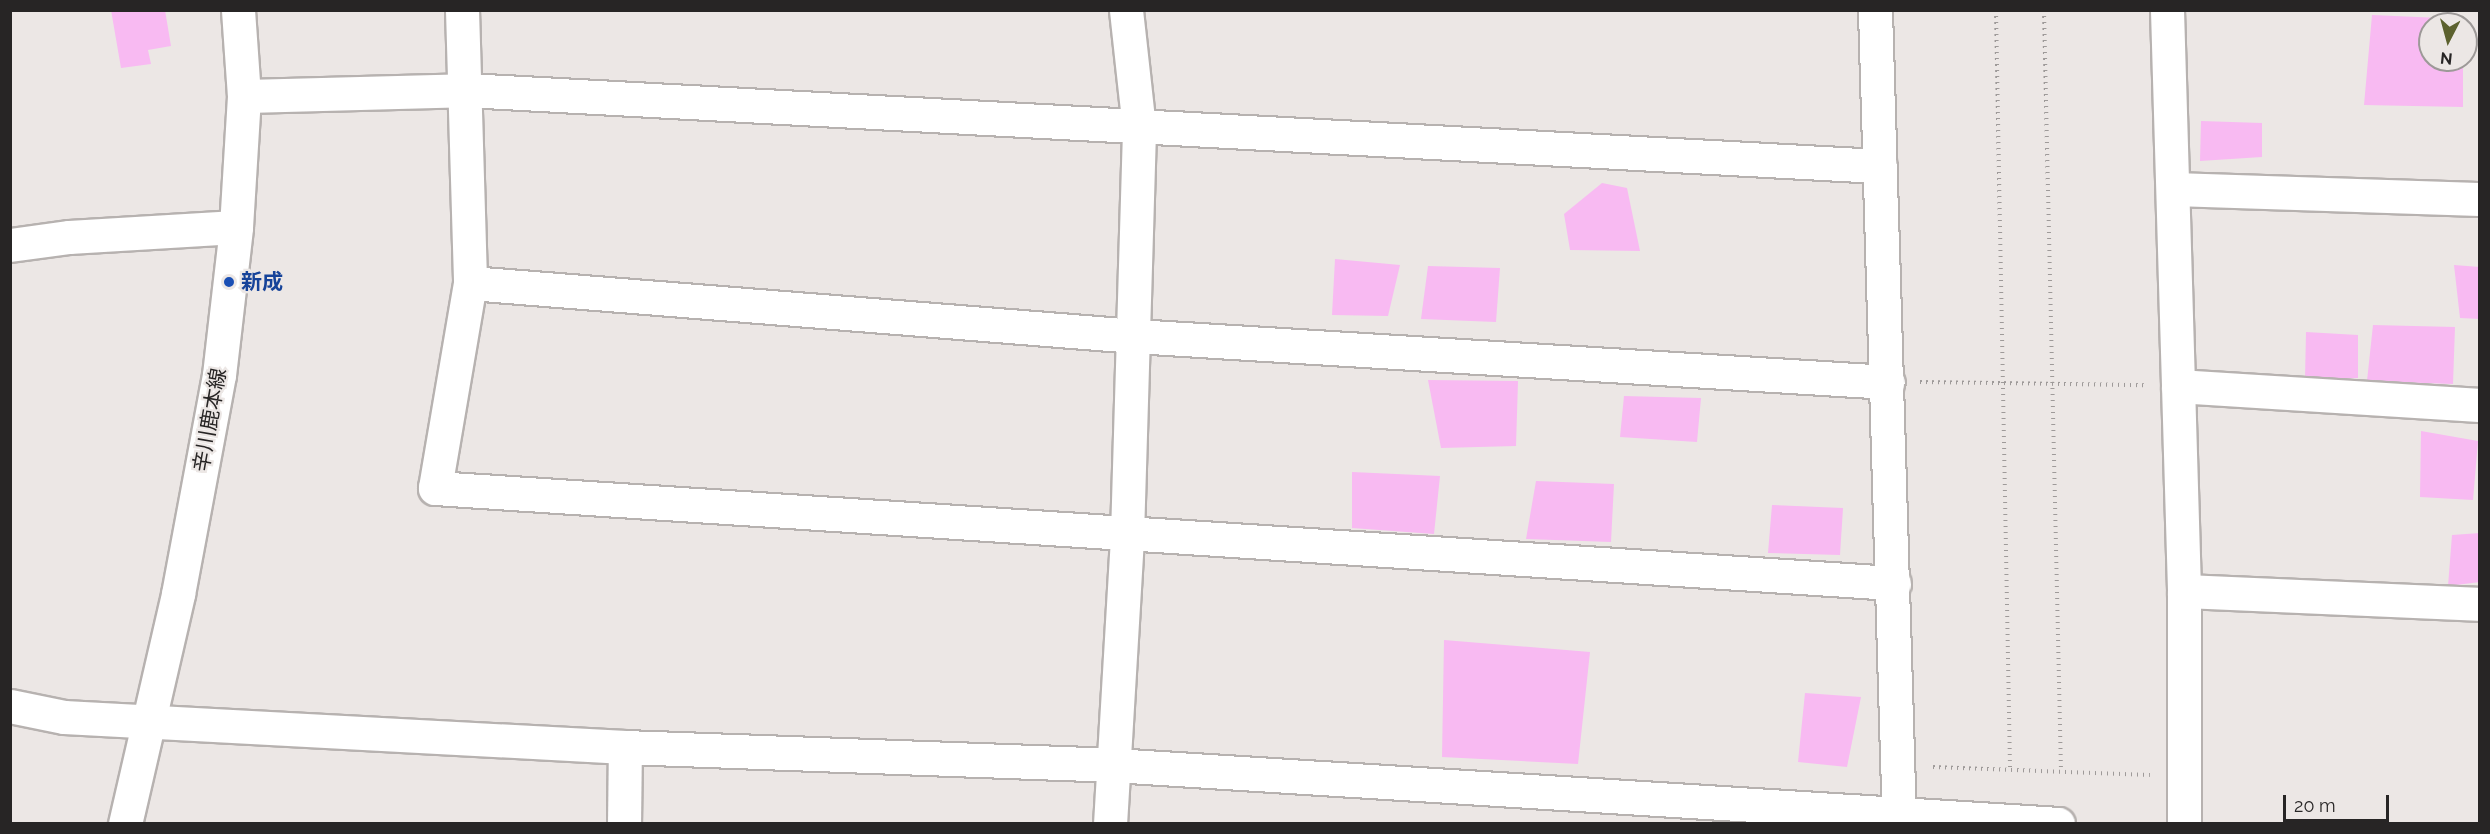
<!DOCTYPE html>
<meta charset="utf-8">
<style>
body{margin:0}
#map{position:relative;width:2490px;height:834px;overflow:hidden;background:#ece7e5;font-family:Raleway,"Noto Sans JP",sans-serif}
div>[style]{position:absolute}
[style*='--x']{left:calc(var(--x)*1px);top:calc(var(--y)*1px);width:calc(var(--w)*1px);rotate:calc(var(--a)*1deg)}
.building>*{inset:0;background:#f8baf2}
.path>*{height:4px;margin-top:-2px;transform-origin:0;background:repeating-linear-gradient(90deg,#9e9a99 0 1.5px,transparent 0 6px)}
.roads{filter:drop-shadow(2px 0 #b7b2b0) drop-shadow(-2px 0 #b7b2b0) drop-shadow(0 2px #b7b2b0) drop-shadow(0 -2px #b7b2b0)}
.minor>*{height:33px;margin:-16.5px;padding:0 16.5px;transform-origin:16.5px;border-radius:16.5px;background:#fff}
.major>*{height:33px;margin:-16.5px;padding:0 16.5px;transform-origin:16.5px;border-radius:16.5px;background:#fff}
.dots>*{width:16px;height:16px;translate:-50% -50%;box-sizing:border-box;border:3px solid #ece7e5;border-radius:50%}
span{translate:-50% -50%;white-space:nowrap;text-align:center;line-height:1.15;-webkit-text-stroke:4.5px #ece7e5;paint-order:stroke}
.transit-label{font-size:21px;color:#164399;font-weight:700}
.left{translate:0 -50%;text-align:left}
.street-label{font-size:21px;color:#272525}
.frame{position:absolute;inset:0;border:12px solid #272525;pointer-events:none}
.north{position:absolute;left:2418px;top:12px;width:60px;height:60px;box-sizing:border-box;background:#ece7e5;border:2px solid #9d9998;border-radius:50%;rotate:186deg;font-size:16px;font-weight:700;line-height:24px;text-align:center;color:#272525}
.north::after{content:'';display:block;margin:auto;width:21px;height:27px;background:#5c612e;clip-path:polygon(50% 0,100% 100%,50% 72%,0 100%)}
.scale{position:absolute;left:2283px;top:795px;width:106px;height:27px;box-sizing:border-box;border:3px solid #272525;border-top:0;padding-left:8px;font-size:18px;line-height:21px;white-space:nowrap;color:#272525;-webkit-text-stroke:4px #ece7e5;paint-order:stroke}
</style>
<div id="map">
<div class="building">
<div style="clip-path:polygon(111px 10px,165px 10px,171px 46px,148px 50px,151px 64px,121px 68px)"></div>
<div style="clip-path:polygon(2372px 15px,2463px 19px,2463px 24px,2430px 24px,2430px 60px,2463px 60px,2463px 107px,2364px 105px)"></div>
<div style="clip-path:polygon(2201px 121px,2262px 123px,2262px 157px,2200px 161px)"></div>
<div style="clip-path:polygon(1602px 183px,1627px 188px,1640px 251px,1570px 250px,1564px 214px)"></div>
<div style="clip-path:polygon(1335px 259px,1400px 265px,1388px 316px,1332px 315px)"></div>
<div style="clip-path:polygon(2454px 265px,2480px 267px,2480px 319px,2460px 318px)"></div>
<div style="clip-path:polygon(1428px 266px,1500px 268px,1496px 322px,1421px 319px)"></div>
<div style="clip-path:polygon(2373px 325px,2455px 327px,2453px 384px,2367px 381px)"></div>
<div style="clip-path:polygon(2306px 332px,2358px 335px,2358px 378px,2305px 379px)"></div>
<div style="clip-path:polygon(1428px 380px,1518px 381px,1516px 446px,1441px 448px)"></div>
<div style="clip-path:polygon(1624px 396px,1701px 398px,1697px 442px,1620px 437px)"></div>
<div style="clip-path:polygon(2421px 431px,2478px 441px,2473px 500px,2420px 497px)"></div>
<div style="clip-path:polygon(1352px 472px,1440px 476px,1434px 534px,1352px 528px)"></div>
<div style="clip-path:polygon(1536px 481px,1614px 484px,1611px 542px,1526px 539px)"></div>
<div style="clip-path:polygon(1772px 505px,1843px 508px,1840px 555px,1768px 553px)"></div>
<div style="clip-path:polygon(2480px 533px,2480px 582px,2448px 586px,2452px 535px)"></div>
<div style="clip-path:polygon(1444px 640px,1590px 652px,1578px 764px,1442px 757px)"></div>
<div style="clip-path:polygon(1805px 693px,1861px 697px,1847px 767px,1798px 762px)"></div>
</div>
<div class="path">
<div style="--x:1996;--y:10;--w:760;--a:88.94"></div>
<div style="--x:2044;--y:10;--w:762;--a:88.72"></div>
<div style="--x:1920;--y:382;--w:224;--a:0.8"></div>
<div style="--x:1933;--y:767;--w:217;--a:2.1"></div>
</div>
<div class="roads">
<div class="minor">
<div style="--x:462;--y:10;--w:273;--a:88.3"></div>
<div style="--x:470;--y:283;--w:208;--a:99.7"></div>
<div style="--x:435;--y:488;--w:1462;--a:3.73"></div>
<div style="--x:1875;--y:10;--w:814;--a:88.31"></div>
<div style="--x:2167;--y:10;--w:581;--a:88.32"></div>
<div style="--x:2184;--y:591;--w:233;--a:90"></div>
<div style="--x:244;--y:96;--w:222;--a:-1.5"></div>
<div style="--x:466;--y:90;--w:1416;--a:3.08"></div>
<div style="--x:2175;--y:189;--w:305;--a:1.9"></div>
<div style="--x:10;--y:245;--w:60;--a:-7.7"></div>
<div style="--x:69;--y:237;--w:167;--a:-3.4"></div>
<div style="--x:470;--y:283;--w:666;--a:4.56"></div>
<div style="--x:1134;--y:336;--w:755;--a:3.49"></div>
<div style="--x:2178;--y:386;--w:303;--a:3.6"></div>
<div style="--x:2184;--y:591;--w:296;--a:2.5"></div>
<div style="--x:10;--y:706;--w:55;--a:11.5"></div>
<div style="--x:64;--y:717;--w:562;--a:3.06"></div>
<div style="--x:625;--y:747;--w:488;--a:2.1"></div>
<div style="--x:1113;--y:765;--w:947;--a:3.57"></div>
<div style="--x:624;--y:824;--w:77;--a:-89.3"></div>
<div style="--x:1110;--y:824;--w:289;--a:-86.6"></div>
<div style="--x:1127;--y:535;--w:407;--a:-88.3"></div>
<div style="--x:1139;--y:128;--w:119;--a:-96.3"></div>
</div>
<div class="major">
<div style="--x:125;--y:824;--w:236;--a:-77"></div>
<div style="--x:178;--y:594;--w:223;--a:-79.4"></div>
<div style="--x:219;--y:375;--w:149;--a:-83.4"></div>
<div style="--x:236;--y:227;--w:131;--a:-86.5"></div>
<div style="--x:244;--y:96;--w:86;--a:-94"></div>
</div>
</div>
<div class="dots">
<div style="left:229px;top:282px;background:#1a4fb4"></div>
</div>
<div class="transit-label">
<span class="left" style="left:241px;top:282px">新成</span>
</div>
<div class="street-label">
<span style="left:210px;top:420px;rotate:-80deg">辛川鹿本線</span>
</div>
<div class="frame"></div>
<div class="north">N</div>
<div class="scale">20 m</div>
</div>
